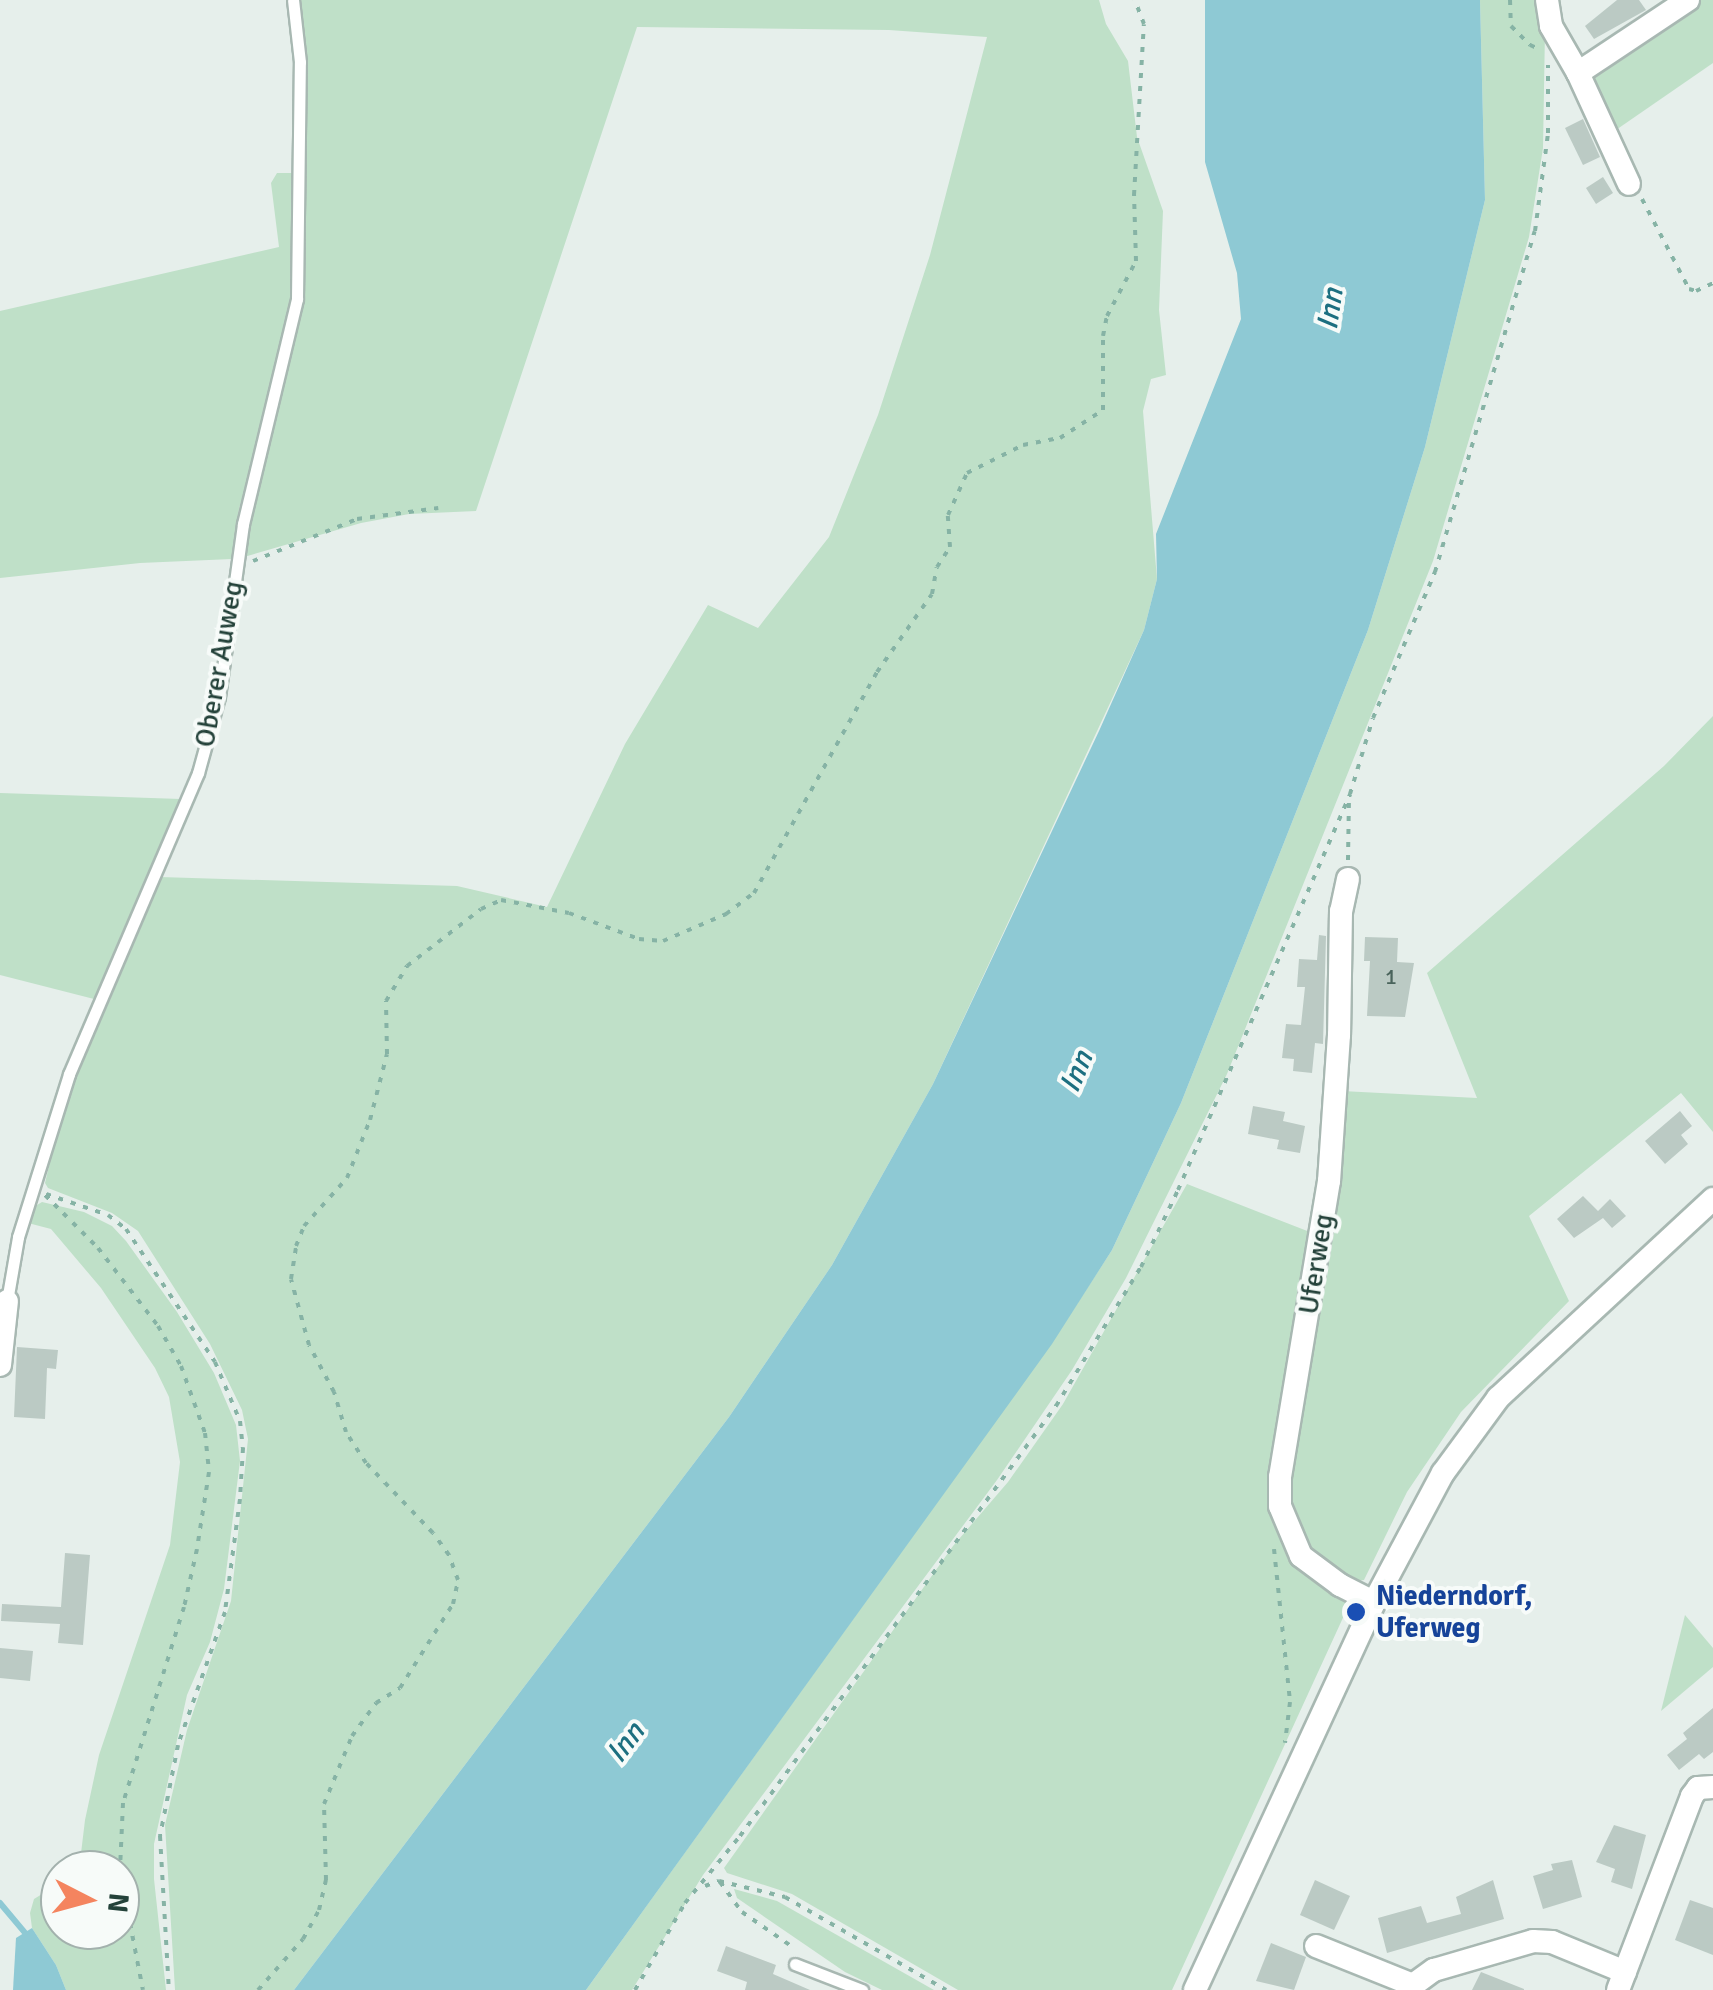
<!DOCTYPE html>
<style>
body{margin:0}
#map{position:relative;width:1713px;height:1990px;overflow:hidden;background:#e6efeb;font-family:Signika,sans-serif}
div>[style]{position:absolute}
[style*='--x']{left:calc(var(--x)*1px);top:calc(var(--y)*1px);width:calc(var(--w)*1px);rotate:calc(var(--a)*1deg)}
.green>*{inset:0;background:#bfe0c8}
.water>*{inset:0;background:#8ec9d4}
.stream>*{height:6px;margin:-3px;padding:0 3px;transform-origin:3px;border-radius:3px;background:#8ec9d4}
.building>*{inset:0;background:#bbcac4}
.path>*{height:4px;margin-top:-2px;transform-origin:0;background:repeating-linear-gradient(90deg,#86b3a5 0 5px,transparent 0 13px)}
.roads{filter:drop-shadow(2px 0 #a8b8b2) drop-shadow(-2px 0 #a8b8b2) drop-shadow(0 2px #a8b8b2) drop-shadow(0 -2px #a8b8b2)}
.lane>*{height:11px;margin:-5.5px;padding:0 5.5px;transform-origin:5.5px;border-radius:5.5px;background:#fff}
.street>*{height:22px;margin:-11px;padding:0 11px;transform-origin:11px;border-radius:11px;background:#fff}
.dots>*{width:28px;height:28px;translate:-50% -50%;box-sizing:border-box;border:5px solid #f7fbf9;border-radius:50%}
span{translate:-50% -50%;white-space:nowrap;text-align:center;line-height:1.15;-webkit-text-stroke:8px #f7fbf9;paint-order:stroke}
.number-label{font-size:22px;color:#4a645c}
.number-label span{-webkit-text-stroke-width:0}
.street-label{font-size:28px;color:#24423a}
.transit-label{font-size:28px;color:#164399;font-weight:700}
.left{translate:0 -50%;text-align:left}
.water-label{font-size:30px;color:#1c6f80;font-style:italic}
.north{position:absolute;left:40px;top:1850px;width:100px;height:100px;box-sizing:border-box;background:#f7fbf9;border:2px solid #a3b1ad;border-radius:50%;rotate:96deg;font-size:28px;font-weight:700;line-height:40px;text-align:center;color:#24423a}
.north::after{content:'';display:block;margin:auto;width:35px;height:45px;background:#f4845f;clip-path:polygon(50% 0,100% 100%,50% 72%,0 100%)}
</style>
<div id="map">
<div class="green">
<div style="clip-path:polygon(299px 0,1099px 0,1106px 24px,1128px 61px,1137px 137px,1163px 211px,1159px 310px,1166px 375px,1151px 379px,1143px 411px,1157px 579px,1144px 630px,933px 1084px,832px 1265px,729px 1417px,294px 1990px,175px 1990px,165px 1825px,187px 1730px,231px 1601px,248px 1439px,242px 1410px,210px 1344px,138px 1231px,112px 1213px,48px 1188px,45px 1183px,62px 1111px,98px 1017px,160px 877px,457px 886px,547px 907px,625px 744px,708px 605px,758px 628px,829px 537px,878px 415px,930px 255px,987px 37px,889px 30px,637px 27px,476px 511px,409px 514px,361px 523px,244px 557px,305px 279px,307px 56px)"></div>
<div style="clip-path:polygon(1480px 0,1539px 0,1545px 30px,1543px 148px,1529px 237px,1433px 561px,1227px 1074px,1126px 1278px,1072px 1370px,997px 1480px,703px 1875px,632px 1990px,586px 1990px,1051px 1344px,1112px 1250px,1181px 1103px,1368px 630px,1425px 447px,1485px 200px)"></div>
<div style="clip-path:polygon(1701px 0,1713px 0,1713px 63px,1613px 132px,1582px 74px)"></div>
<div style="clip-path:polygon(277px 173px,293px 173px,295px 274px,275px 381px,239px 509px,232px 559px,140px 563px,0 578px,0 311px,279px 247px,271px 183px)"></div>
<div style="clip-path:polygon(1713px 716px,1713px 1132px,1681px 1093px,1529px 1216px,1569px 1301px,1461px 1412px,1407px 1492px,1364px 1580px,1347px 1582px,1304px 1552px,1284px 1506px,1342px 1091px,1477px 1098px,1427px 973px,1664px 766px)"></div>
<div style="clip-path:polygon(0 793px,181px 799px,94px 999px,0 975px)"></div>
<div style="clip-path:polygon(1187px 1184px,1315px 1234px,1278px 1524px,1347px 1599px,1347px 1609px,1172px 1990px,958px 1990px,792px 1894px,727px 1873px,724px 1868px,953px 1546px,1008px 1482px,1063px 1404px)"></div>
<div style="clip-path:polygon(42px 1202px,84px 1212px,112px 1226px,126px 1241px,177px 1312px,214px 1373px,236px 1425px,240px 1461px,224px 1589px,210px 1642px,187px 1695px,154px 1844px,154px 1879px,166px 1990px,66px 1990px,56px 1965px,32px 1928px,30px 1913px,34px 1899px,47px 1891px,60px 1893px,60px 1930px,120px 1930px,120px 1870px,79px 1870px,85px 1820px,99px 1755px,170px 1545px,180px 1462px,169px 1397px,155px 1368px,101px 1288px,51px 1229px,28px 1223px,32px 1208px)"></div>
<div style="clip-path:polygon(1685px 1615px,1713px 1648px,1713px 1667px,1661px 1711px)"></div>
<div style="clip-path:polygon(734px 1889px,777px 1901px,934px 1990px,882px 1990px,845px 1972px,737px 1898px)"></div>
</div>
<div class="water">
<div style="clip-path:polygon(1205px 0,1480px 0,1485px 200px,1425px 447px,1368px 630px,1181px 1103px,1112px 1250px,1052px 1344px,586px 1990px,294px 1990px,729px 1417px,832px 1265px,933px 1084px,1099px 731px,1144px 630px,1157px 579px,1156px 534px,1241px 319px,1237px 273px,1205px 162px)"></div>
<div style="clip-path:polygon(32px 1928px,56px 1965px,66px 1990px,13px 1990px,16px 1938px)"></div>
</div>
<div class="stream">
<div style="--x:0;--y:1903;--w:39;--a:50"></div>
</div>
<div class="building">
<div style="clip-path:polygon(1617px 0,1639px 0,1646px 10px,1594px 39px,1585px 26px)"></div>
<div style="clip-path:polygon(1583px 119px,1600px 157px,1583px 165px,1565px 128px)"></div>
<div style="clip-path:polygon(1603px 177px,1613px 193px,1596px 204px,1586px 188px)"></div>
<div style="clip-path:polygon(1319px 935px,1326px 936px,1323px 1044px,1315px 1043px,1312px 1073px,1293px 1071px,1294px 1059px,1282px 1058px,1286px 1024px,1301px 1025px,1305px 987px,1297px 987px,1299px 959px,1317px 960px)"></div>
<div style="clip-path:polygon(1365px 937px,1398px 938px,1397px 962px,1414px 963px,1405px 1017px,1367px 1016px,1370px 961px,1364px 961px)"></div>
<div style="clip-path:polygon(1253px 1106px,1285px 1112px,1283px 1121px,1305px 1126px,1300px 1153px,1277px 1149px,1279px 1140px,1248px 1134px)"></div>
<div style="clip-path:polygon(1680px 1111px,1692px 1126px,1681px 1135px,1688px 1144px,1665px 1164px,1645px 1141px)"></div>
<div style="clip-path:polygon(1583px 1196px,1598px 1211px,1610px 1199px,1626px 1216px,1612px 1228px,1603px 1218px,1574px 1238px,1557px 1219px)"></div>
<div style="clip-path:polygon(17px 1347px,58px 1350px,56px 1369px,47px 1368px,45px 1419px,14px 1417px)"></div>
<div style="clip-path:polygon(65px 1553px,90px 1555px,83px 1645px,58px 1643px,60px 1624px,1px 1621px,2px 1604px,61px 1607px)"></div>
<div style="clip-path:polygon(0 1648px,33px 1651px,30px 1681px,0 1678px)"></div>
<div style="clip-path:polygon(1713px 1708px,1713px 1752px,1704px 1759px,1699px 1754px,1679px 1770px,1667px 1755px,1687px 1739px,1683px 1733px)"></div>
<div style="clip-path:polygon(1614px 1825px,1646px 1835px,1632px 1889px,1611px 1882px,1615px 1869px,1596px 1862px)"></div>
<div style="clip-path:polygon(1572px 1860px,1582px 1897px,1543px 1909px,1533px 1876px,1553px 1870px,1551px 1864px)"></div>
<div style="clip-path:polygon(1315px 1880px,1350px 1896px,1334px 1930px,1300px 1915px)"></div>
<div style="clip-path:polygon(1493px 1880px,1504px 1919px,1387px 1953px,1378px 1918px,1421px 1906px,1427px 1923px,1461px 1914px,1456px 1897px)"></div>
<div style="clip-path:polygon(1690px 1900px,1713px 1908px,1713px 1955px,1675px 1940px)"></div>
<div style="clip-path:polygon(1271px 1943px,1306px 1957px,1294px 1990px,1256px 1981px)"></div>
<div style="clip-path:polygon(726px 1946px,776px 1965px,773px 1974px,810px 1990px,745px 1990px,747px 1982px,717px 1971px)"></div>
<div style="clip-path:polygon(1481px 1972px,1524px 1989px,1524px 1990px,1472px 1990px)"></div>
</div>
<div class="path">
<div style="--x:1510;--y:0;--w:26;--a:88"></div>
<div style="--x:1511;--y:26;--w:27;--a:45"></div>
<div style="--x:1530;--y:45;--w:12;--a:24"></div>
<div style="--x:1642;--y:199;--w:102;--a:62.4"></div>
<div style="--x:1689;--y:289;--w:7;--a:16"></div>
<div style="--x:1696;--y:291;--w:19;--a:-25"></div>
<div style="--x:253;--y:561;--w:112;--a:-22"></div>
<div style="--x:357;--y:519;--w:82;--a:-7.7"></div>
<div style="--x:1348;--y:860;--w:61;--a:-89.1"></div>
<div style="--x:46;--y:1194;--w:65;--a:18.7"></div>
<div style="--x:108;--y:1215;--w:23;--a:38"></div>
<div style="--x:126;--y:1229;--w:160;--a:56.2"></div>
<div style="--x:215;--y:1362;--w:64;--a:67"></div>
<div style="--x:240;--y:1421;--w:27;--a:84"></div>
<div style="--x:243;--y:1448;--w:51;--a:93.4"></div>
<div style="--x:240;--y:1499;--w:114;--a:97.6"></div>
<div style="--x:225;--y:1612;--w:141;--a:109.5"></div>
<div style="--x:178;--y:1745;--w:93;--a:101.2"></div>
<div style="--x:160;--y:1836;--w:154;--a:86.7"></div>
<div style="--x:45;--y:1195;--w:75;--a:45"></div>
<div style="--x:98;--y:1248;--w:98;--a:52.4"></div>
<div style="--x:158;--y:1326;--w:46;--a:60.1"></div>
<div style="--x:181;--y:1366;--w:71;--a:70.3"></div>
<div style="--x:205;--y:1433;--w:39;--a:84"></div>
<div style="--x:209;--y:1472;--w:78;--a:98.9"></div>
<div style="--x:197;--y:1549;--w:59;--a:102.6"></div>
<div style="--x:184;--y:1607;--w:205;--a:107.3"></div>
<div style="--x:123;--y:1803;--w:67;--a:92.6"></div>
<div style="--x:1274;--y:1549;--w:154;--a:84"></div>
<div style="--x:1290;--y:1702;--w:41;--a:97"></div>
<div style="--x:120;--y:1872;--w:120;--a:79"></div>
<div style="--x:720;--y:1882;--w:37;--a:54"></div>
<div style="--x:742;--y:1912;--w:63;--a:34.7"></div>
<div style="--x:705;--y:1886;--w:15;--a:-20"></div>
<div style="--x:719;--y:1881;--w:68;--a:13.6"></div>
<div style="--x:785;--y:1897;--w:186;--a:30"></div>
<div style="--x:258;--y:1990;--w:68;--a:-48.6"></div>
<div style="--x:303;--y:1939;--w:33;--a:-61"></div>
<div style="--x:319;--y:1910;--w:31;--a:-77"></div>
<div style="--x:326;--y:1880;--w:76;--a:-91.5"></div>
<div style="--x:324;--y:1804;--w:74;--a:-67.6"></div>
<div style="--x:352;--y:1736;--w:41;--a:-54"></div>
<div style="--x:376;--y:1703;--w:28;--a:-32"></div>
<div style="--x:400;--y:1688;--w:99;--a:-57.8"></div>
<div style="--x:453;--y:1604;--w:25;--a:-78"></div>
<div style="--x:458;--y:1580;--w:27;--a:-110"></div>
<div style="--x:449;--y:1555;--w:27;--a:-126"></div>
<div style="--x:433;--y:1533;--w:97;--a:-133.7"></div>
<div style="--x:366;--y:1463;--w:37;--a:-123"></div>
<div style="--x:346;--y:1432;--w:42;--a:-106.7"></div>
<div style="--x:334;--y:1392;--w:53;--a:-118"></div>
<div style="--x:309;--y:1345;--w:68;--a:-105.3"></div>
<div style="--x:291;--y:1279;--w:33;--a:-81"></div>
<div style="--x:296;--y:1246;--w:22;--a:-68"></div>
<div style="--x:304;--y:1226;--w:64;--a:-48.1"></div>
<div style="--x:347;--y:1178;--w:62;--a:-68.4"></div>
<div style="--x:370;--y:1120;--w:68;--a:-75.6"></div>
<div style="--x:387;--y:1054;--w:53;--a:-91.1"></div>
<div style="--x:386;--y:1001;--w:41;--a:-59"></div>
<div style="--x:407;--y:966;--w:93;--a:-37.6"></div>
<div style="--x:481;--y:909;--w:22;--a:-24"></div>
<div style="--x:501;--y:900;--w:69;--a:10.8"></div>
<div style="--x:569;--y:913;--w:75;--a:20.4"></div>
<div style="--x:639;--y:939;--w:24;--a:5"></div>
<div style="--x:663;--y:941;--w:69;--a:-23.2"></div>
<div style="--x:726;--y:914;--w:35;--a:-37"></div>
<div style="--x:754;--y:893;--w:253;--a:-60.9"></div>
<div style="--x:877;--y:672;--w:95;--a:-54.8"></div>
<div style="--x:932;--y:594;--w:27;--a:-80"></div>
<div style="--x:937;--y:567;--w:24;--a:-57"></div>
<div style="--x:950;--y:547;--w:32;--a:-94"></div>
<div style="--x:948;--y:515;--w:46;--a:-65.7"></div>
<div style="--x:967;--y:473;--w:63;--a:-26.6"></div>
<div style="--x:1023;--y:445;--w:38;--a:-11"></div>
<div style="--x:1060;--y:438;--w:51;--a:-33.1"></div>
<div style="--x:1103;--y:410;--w:74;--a:-90"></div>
<div style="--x:1103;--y:336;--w:20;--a:-79"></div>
<div style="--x:1107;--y:316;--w:62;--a:-62.2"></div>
<div style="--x:1136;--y:261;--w:66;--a:-91.7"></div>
<div style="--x:1134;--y:195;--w:171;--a:-86.7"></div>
<div style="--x:1144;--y:24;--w:26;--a:-111"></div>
<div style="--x:635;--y:1990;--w:100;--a:-60.1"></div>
<div style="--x:685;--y:1903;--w:87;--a:-50.6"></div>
<div style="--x:740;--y:1836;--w:534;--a:-53.69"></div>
<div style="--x:1056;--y:1406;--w:163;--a:-58.6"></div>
<div style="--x:1141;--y:1267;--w:85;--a:-64.3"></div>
<div style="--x:1178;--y:1190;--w:432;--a:-66.5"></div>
<div style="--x:1350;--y:794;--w:79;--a:-73.2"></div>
<div style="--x:1373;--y:718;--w:159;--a:-67"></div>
<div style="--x:1435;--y:572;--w:355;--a:-73.7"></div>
<div style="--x:1535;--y:231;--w:99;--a:-82.4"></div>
<div style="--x:1548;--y:133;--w:68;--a:-90"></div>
</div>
<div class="roads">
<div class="lane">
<div style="--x:7;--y:1301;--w:65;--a:-80.2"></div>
<div style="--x:18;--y:1237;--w:171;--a:-72.6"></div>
<div style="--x:69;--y:1074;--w:327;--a:-66.8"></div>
<div style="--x:198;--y:773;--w:79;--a:-74.6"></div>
<div style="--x:219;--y:697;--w:175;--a:-82.1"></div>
<div style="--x:243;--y:524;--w:231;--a:-76.5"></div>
<div style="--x:297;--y:299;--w:237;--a:-89.3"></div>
<div style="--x:300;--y:62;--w:62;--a:-96.4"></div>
<div style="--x:795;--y:1964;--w:72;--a:21.2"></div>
</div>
<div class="street">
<div style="--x:1547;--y:0;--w:26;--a:81"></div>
<div style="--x:1551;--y:26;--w:54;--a:60.1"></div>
<div style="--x:1578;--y:73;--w:122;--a:65.3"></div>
<div style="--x:1578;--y:73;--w:132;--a:-33.6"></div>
<div style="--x:1348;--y:879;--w:33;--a:102"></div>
<div style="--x:1341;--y:911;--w:124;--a:90.9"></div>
<div style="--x:1339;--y:1035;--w:146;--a:93.9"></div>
<div style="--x:1329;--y:1181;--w:300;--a:99.4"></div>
<div style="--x:1280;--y:1477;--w:29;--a:90"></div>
<div style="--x:1280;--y:1506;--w:54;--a:67.2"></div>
<div style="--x:1301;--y:1556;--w:49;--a:36.6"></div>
<div style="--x:1340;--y:1585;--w:38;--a:27"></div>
<div style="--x:0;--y:1365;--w:64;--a:-83.8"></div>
<div style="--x:1316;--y:1946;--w:105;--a:21.9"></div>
<div style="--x:1413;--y:1985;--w:26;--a:-36"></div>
<div style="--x:1434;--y:1970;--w:103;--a:-16.3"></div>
<div style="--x:1533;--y:1941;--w:19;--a:3"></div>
<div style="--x:1552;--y:1942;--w:79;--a:22.3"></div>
<div style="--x:1195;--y:1990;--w:427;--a:-65.2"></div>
<div style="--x:1374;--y:1602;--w:146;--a:-61.9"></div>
<div style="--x:1443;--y:1473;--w:93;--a:-53.7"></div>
<div style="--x:1498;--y:1398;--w:293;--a:-42.8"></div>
<div style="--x:1618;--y:1990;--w:208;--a:-69.1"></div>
<div style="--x:1692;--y:1796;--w:10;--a:-53"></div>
<div style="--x:1698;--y:1788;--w:15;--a:-4"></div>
</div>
</div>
<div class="dots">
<div style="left:1356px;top:1612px;background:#1a4fb4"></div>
</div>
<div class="number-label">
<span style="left:1391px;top:977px">1</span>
</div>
<div class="street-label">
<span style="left:219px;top:664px;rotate:-80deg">Oberer Auweg</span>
<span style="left:1316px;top:1264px;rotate:-81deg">Uferweg</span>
</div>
<div class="transit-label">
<span class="left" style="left:1376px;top:1612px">Niederndorf,<br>Uferweg</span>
</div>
<div class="water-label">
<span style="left:1331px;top:309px;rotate:-81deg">Inn</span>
<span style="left:1077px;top:1072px;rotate:-67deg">Inn</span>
<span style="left:626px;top:1743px;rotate:-53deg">Inn</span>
</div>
<div class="north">N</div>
</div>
